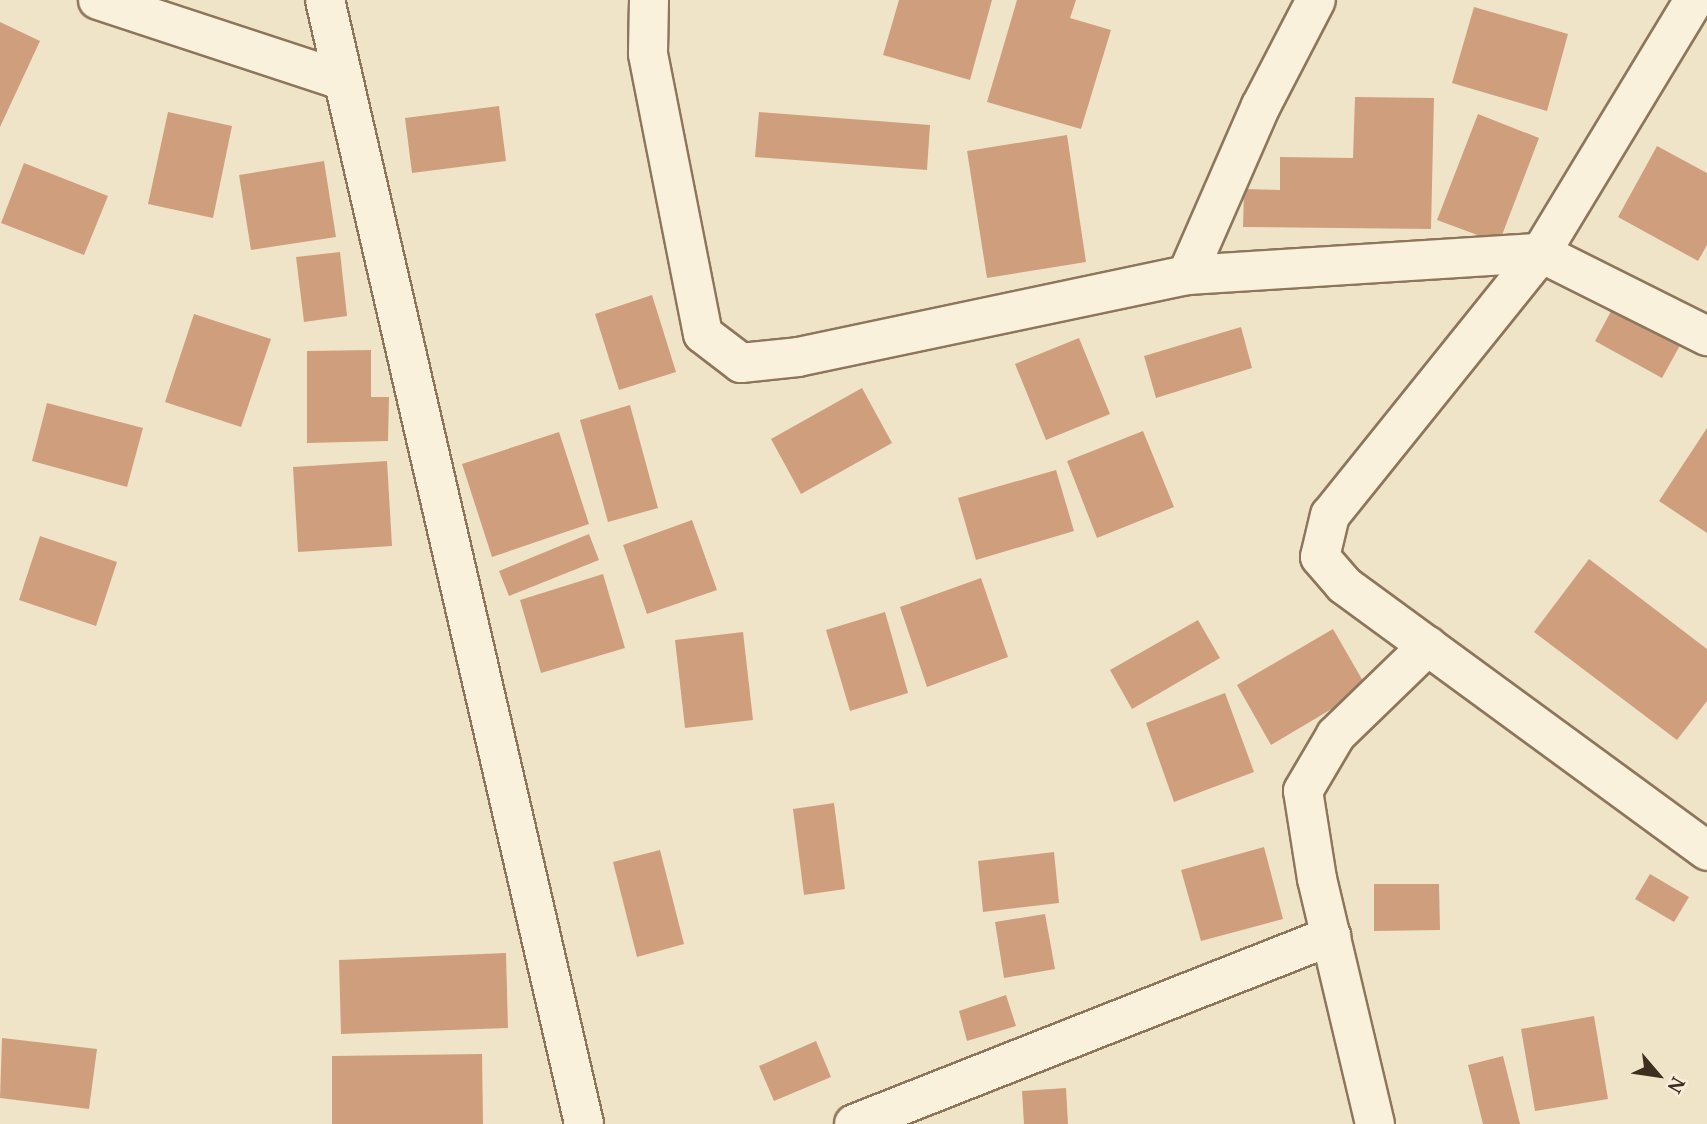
<!DOCTYPE html>
<style>
body{margin:0}
#map{position:relative;width:1707px;height:1124px;overflow:hidden;background:#f0e4c8;font-family:"Noto Serif",serif}
div>[style]{position:absolute}
[style*='--x']{left:calc(var(--x)*1px);top:calc(var(--y)*1px);width:calc(var(--w)*1px);rotate:calc(var(--a)*1deg)}
.building>*{inset:0;background:#cf9f7d}
.roads{filter:drop-shadow(2px 0 #8d765c) drop-shadow(-2px 0 #8d765c) drop-shadow(0 2px #8d765c) drop-shadow(0 -2px #8d765c)}
.minor>*{height:38px;margin:-19px;padding:0 19px;transform-origin:19px;border-radius:19px;background:#faf1dc}
span{translate:-50% -50%;white-space:nowrap;text-align:center;line-height:1.15;-webkit-text-stroke:7px #f7eed8;paint-order:stroke}
.north{position:absolute;left:1623px;top:1040px;width:70px;height:70px;-webkit-text-stroke:5px #f7eed8;paint-order:stroke;rotate:119deg;font-size:19px;font-weight:700;line-height:28px;text-align:center;color:#3d2e20}
.north::after{content:'';display:block;margin:auto;width:24px;height:32px;background:#3d2e20;clip-path:polygon(50% 0,100% 100%,50% 72%,0 100%)}
</style>
<div id="map">
<div class="building">
<div style="clip-path:polygon(899px 0,992px 0,970px 80px,883px 55px)"></div>
<div style="clip-path:polygon(1017px 0,1076px 0,1070px 18px,1111px 30px,1081px 129px,987px 102px)"></div>
<div style="clip-path:polygon(1474px 7px,1568px 34px,1547px 111px,1452px 83px)"></div>
<div style="clip-path:polygon(0 22px,40px 41px,0 127px)"></div>
<div style="clip-path:polygon(1355px 97px,1434px 98px,1431px 229px,1243px 227px,1244px 189px,1280px 190px,1280px 157px,1353px 158px)"></div>
<div style="clip-path:polygon(499px 106px,506px 161px,412px 173px,405px 118px)"></div>
<div style="clip-path:polygon(168px 112px,232px 126px,213px 218px,148px 204px)"></div>
<div style="clip-path:polygon(759px 112px,930px 125px,927px 170px,755px 157px)"></div>
<div style="clip-path:polygon(1478px 114px,1539px 138px,1499px 243px,1437px 220px)"></div>
<div style="clip-path:polygon(1067px 135px,1086px 262px,987px 278px,967px 151px)"></div>
<div style="clip-path:polygon(1657px 146px,1707px 173px,1707px 245px,1698px 261px,1618px 217px)"></div>
<div style="clip-path:polygon(324px 161px,336px 237px,251px 250px,239px 175px)"></div>
<div style="clip-path:polygon(24px 163px,108px 196px,84px 255px,1px 223px)"></div>
<div style="clip-path:polygon(340px 252px,347px 316px,304px 322px,296px 257px)"></div>
<div style="clip-path:polygon(652px 295px,676px 372px,619px 390px,595px 314px)"></div>
<div style="clip-path:polygon(1616px 302px,1683px 340px,1662px 378px,1595px 341px)"></div>
<div style="clip-path:polygon(194px 314px,271px 339px,241px 427px,165px 402px)"></div>
<div style="clip-path:polygon(1241px 327px,1252px 368px,1156px 398px,1144px 356px)"></div>
<div style="clip-path:polygon(1079px 338px,1110px 414px,1046px 440px,1015px 364px)"></div>
<div style="clip-path:polygon(371px 350px,371px 397px,389px 397px,388px 441px,307px 443px,307px 351px)"></div>
<div style="clip-path:polygon(862px 388px,892px 443px,801px 494px,771px 439px)"></div>
<div style="clip-path:polygon(47px 403px,143px 428px,127px 487px,32px 461px)"></div>
<div style="clip-path:polygon(630px 405px,658px 508px,608px 522px,580px 420px)"></div>
<div style="clip-path:polygon(1707px 428px,1707px 533px,1659px 501px)"></div>
<div style="clip-path:polygon(1143px 431px,1174px 507px,1097px 538px,1067px 461px)"></div>
<div style="clip-path:polygon(559px 432px,589px 524px,492px 557px,462px 464px)"></div>
<div style="clip-path:polygon(387px 461px,392px 546px,298px 552px,293px 467px)"></div>
<div style="clip-path:polygon(1056px 470px,1074px 531px,976px 560px,958px 498px)"></div>
<div style="clip-path:polygon(692px 520px,717px 590px,647px 614px,623px 545px)"></div>
<div style="clip-path:polygon(589px 534px,599px 560px,509px 596px,499px 571px)"></div>
<div style="clip-path:polygon(40px 536px,117px 562px,96px 626px,19px 600px)"></div>
<div style="clip-path:polygon(1589px 559px,1707px 649px,1707px 701px,1677px 740px,1534px 632px)"></div>
<div style="clip-path:polygon(603px 574px,625px 648px,541px 673px,520px 600px)"></div>
<div style="clip-path:polygon(981px 578px,1008px 657px,927px 687px,900px 607px)"></div>
<div style="clip-path:polygon(885px 612px,908px 693px,850px 711px,826px 630px)"></div>
<div style="clip-path:polygon(1198px 620px,1220px 658px,1132px 709px,1110px 670px)"></div>
<div style="clip-path:polygon(1333px 629px,1367px 688px,1271px 745px,1237px 685px)"></div>
<div style="clip-path:polygon(743px 632px,753px 720px,685px 728px,675px 640px)"></div>
<div style="clip-path:polygon(1225px 693px,1254px 772px,1174px 802px,1146px 723px)"></div>
<div style="clip-path:polygon(834px 803px,845px 889px,804px 895px,793px 809px)"></div>
<div style="clip-path:polygon(1264px 847px,1283px 919px,1201px 941px,1181px 870px)"></div>
<div style="clip-path:polygon(660px 850px,684px 944px,637px 957px,613px 862px)"></div>
<div style="clip-path:polygon(1054px 852px,1059px 903px,983px 912px,978px 861px)"></div>
<div style="clip-path:polygon(1650px 874px,1689px 897px,1674px 922px,1635px 899px)"></div>
<div style="clip-path:polygon(1374px 884px,1439px 884px,1440px 930px,1374px 931px)"></div>
<div style="clip-path:polygon(1045px 914px,1055px 969px,1004px 978px,995px 922px)"></div>
<div style="clip-path:polygon(506px 953px,508px 1028px,341px 1034px,339px 960px)"></div>
<div style="clip-path:polygon(1006px 995px,1016px 1026px,967px 1041px,959px 1011px)"></div>
<div style="clip-path:polygon(1594px 1016px,1608px 1099px,1535px 1111px,1521px 1029px)"></div>
<div style="clip-path:polygon(2px 1038px,97px 1049px,89px 1109px,0 1098px)"></div>
<div style="clip-path:polygon(816px 1041px,831px 1077px,774px 1101px,759px 1066px)"></div>
<div style="clip-path:polygon(482px 1054px,483px 1124px,332px 1124px,332px 1056px)"></div>
<div style="clip-path:polygon(1503px 1056px,1520px 1124px,1483px 1124px,1468px 1065px)"></div>
<div style="clip-path:polygon(1066px 1088px,1068px 1124px,1024px 1124px,1022px 1091px)"></div>
</div>
<div class="roads">
<div class="minor">
<div style="--x:98;--y:0;--w:256;--a:18.2"></div>
<div style="--x:325;--y:0;--w:1153;--a:77.02"></div>
<div style="--x:649;--y:0;--w:54;--a:91.1"></div>
<div style="--x:648;--y:54;--w:285;--a:78.9"></div>
<div style="--x:703;--y:334;--w:48;--a:37.3"></div>
<div style="--x:741;--y:363;--w:57;--a:-6"></div>
<div style="--x:798;--y:357;--w:398;--a:-11.9"></div>
<div style="--x:1187;--y:275;--w:355;--a:-3.6"></div>
<div style="--x:1541;--y:253;--w:186;--a:26.6"></div>
<div style="--x:1694;--y:0;--w:296;--a:121.2"></div>
<div style="--x:1541;--y:253;--w:336;--a:128.8"></div>
<div style="--x:1330;--y:515;--w:43;--a:103.4"></div>
<div style="--x:1320;--y:557;--w:37;--a:49"></div>
<div style="--x:1344;--y:585;--w:450;--a:36.2"></div>
<div style="--x:1187;--y:275;--w:184;--a:-66.4"></div>
<div style="--x:1261;--y:106;--w:119;--a:-62.6"></div>
<div style="--x:854;--y:1124;--w:513;--a:-21.51"></div>
<div style="--x:1375;--y:1124;--w:252;--a:-103.3"></div>
<div style="--x:1317;--y:879;--w:89;--a:-99"></div>
<div style="--x:1303;--y:791;--w:65;--a:-59.5"></div>
<div style="--x:1336;--y:735;--w:128;--a:-44.1"></div>
</div>
</div>
<div class="north">N</div>
</div>
